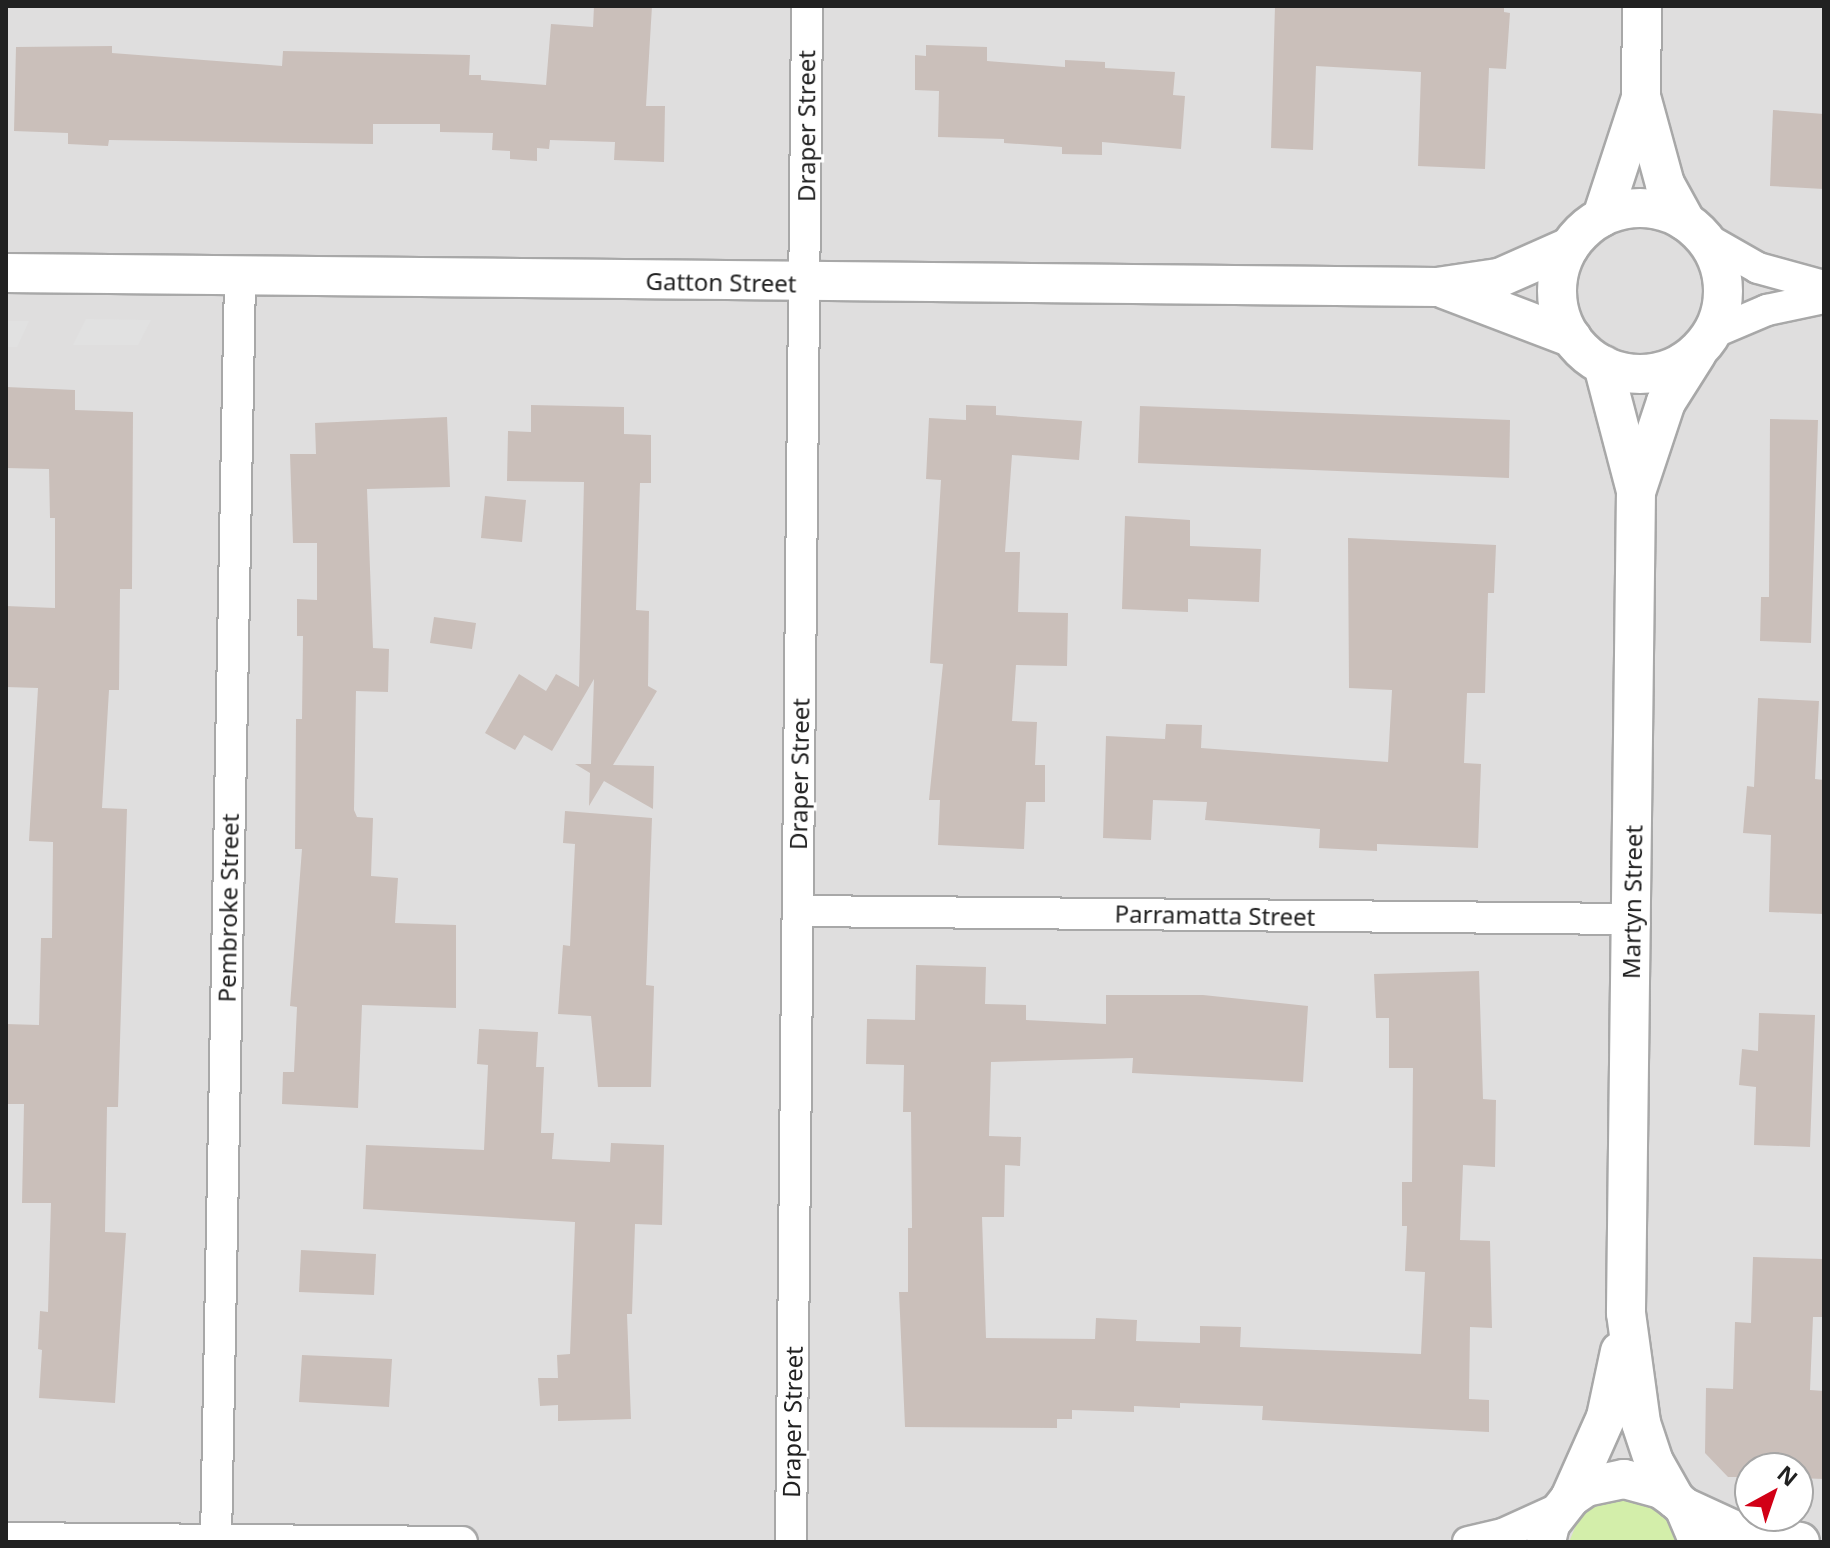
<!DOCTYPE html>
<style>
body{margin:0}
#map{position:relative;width:1830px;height:1548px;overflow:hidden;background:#f2ede7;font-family:"Noto Sans",sans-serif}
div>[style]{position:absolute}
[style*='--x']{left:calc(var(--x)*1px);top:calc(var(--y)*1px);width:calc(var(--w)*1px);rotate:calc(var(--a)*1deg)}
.residential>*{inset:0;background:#dfdede}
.grass>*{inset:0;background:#d3eeaa}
.parking>*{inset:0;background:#e1e1e1}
.building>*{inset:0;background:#cabfba}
.roads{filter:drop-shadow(2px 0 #a8a8a8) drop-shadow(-2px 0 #a8a8a8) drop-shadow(0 2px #a8a8a8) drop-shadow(0 -2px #a8a8a8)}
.minor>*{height:30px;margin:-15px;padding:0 15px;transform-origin:15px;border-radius:15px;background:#fff}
.tertiary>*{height:38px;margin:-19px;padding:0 19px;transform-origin:19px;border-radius:19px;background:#fff}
.tertiary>.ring{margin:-19px;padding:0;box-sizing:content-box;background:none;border:38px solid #fff;border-radius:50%}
span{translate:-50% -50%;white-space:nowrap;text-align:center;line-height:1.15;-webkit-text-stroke:6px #fff;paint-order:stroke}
.street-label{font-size:24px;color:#212121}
.frame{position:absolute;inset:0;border:8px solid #212121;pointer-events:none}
.north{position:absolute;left:1734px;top:1452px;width:80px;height:80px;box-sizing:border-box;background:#fff;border:2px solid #a6a6a6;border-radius:50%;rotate:40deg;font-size:22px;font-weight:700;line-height:32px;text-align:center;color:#212121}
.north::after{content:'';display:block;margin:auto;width:28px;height:36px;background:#d20016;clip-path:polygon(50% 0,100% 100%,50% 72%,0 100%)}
</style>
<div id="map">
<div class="residential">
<div style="clip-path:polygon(evenodd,6px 6px,1824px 6px,1824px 1542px,6px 1542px,6px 6px,1750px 1468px,1798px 1468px,1798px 1516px,1750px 1516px,1750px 1468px)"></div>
</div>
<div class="grass">
<div style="clip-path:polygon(1630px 1498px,1664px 1512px,1681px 1542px,1569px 1542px,1579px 1518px,1594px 1507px)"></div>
</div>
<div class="parking">
<div style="clip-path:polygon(86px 319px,151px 320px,138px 345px,73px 345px)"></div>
<div style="clip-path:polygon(6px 321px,29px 321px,17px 347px,6px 347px)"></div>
</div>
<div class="building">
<div style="clip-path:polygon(594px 6px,652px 6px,646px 106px,665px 106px,664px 162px,614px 160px,615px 142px,550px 140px,549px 149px,537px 148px,537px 161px,510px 159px,510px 151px,492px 150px,493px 133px,440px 132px,440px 124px,373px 124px,373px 144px,109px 140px,108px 146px,68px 144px,68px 133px,14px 131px,16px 47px,112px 46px,112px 53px,282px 66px,283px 51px,470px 55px,469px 75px,481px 75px,481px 80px,546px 85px,551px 24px,593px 27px)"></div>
<div style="clip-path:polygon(1275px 6px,1504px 6px,1504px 12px,1510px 13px,1506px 69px,1489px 68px,1485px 169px,1418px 166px,1421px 72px,1316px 66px,1313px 150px,1271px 148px)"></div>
<div style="clip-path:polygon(926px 45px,987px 47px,987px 61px,1065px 67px,1065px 60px,1105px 62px,1105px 68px,1175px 72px,1173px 95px,1185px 96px,1181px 149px,1102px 142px,1102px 155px,1062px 154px,1062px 147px,1004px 143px,1004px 139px,938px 137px,939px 91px,915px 90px,915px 55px,926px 56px)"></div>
<div style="clip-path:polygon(1773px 110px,1824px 114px,1824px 189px,1770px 186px)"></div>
<div style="clip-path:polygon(6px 387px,75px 390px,75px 410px,133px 412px,132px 589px,120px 589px,119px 690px,109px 690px,102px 808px,127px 809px,118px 1107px,107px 1107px,105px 1232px,126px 1233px,115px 1403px,39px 1398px,42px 1350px,38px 1349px,40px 1311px,48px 1312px,51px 1203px,22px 1203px,24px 1104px,6px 1104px,6px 1024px,39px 1025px,41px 938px,52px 938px,53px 842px,29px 841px,38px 688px,6px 687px,6px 606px,55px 608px,55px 518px,50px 518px,49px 469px,6px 468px)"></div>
<div style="clip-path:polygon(531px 405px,624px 407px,624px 434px,651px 435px,651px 483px,640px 483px,636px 610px,649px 611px,648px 686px,657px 691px,613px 765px,654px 766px,653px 809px,604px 781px,589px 806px,590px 773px,575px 764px,591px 764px,594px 679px,552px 751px,524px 735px,515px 750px,485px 733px,519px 674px,546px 691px,556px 674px,579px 687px,584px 482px,507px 481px,508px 431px,531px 432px)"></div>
<div style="clip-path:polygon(966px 405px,996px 406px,996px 415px,1082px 421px,1079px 460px,1012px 455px,1005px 552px,1020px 552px,1018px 612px,1068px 613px,1067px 666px,1016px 665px,1012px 721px,1037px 722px,1035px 765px,1045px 765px,1045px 802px,1026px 802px,1024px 849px,938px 845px,940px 800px,929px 800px,943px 664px,930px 663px,941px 480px,926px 479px,929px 418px,966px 420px)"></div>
<div style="clip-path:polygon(1140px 406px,1510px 420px,1509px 478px,1138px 463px)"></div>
<div style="clip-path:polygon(447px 417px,450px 487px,367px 489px,373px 648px,389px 649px,388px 692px,356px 691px,354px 810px,357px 817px,373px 818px,371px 876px,398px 878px,395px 923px,456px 925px,456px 1008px,362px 1005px,358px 1108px,282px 1104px,283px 1072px,294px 1072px,297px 1007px,290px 1006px,302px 849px,295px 849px,296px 719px,302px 719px,303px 636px,297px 636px,297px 599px,317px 600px,317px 543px,293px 543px,290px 454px,316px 454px,315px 423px)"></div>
<div style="clip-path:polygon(1770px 419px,1818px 420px,1811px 643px,1760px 641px,1761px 597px,1769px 597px)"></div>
<div style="clip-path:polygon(485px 496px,526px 500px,522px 542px,481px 538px)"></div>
<div style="clip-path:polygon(1125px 516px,1190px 520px,1190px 546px,1261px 549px,1259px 602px,1188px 599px,1188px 612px,1122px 609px)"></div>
<div style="clip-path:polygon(1348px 538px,1496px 545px,1494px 593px,1488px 593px,1485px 693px,1467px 693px,1464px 763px,1481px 764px,1478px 848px,1377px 844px,1377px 851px,1319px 848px,1320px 829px,1205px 820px,1207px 802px,1153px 800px,1151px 840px,1103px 838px,1106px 736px,1165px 739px,1166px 724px,1202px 725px,1201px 748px,1388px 762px,1392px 690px,1349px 688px)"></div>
<div style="clip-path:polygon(434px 617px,476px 623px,472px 649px,430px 643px)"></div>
<div style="clip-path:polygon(1758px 698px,1819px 701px,1815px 779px,1824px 780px,1824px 914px,1769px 912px,1771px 835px,1743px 833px,1747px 786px,1754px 787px)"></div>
<div style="clip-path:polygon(565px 811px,652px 818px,646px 985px,654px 986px,651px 1087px,598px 1087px,591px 1016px,558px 1014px,563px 945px,570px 946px,575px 844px,563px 843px)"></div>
<div style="clip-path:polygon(916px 965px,986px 967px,985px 1004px,1026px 1005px,1026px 1020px,1106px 1024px,1106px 995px,1203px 995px,1308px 1006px,1303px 1082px,1132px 1073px,1133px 1058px,991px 1062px,989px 1136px,1021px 1137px,1020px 1166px,1005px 1165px,1004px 1217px,982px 1217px,986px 1338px,1095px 1339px,1096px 1318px,1137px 1320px,1136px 1341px,1200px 1343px,1200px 1326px,1241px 1327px,1240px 1347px,1421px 1354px,1425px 1272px,1405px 1271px,1407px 1226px,1402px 1226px,1402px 1182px,1412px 1182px,1413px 1068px,1389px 1068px,1389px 1018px,1376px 1018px,1374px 974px,1479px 971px,1483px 1099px,1496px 1100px,1495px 1167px,1463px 1165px,1460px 1240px,1490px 1241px,1492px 1328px,1470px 1327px,1469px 1399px,1489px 1400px,1489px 1432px,1262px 1420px,1263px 1406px,1180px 1403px,1180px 1408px,1134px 1406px,1134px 1412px,1072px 1410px,1072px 1419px,1057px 1419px,1057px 1428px,905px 1427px,899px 1292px,908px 1292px,908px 1228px,912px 1228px,911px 1112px,903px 1112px,904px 1065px,866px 1064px,867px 1019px,915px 1020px)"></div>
<div style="clip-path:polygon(1759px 1013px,1815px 1015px,1810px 1147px,1754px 1145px,1756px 1087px,1739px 1085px,1742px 1049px,1758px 1051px)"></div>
<div style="clip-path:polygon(479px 1029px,538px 1032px,536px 1067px,544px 1067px,541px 1133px,554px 1133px,552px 1159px,610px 1162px,611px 1143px,664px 1145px,662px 1225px,635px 1224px,632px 1314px,627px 1314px,631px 1419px,558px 1421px,558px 1405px,540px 1406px,538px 1378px,558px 1378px,557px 1355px,570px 1354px,575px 1222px,363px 1209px,366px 1145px,484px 1150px,488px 1065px,477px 1064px)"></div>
<div style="clip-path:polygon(301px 1250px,376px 1254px,374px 1295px,299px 1292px)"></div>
<div style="clip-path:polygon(1753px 1257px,1824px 1259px,1824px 1317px,1813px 1317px,1810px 1390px,1824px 1391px,1824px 1479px,1798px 1478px,1798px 1468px,1750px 1468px,1750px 1477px,1728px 1477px,1705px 1453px,1706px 1388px,1733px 1389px,1735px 1322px,1751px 1323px)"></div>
<div style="clip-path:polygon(302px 1355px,392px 1359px,389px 1407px,299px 1402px)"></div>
</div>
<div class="roads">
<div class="minor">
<div style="--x:1702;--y:236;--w:64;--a:29.7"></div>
<div style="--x:1758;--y:268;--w:68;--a:15.3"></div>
<div style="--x:1713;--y:333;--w:59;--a:-23.1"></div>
<div style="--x:1767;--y:310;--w:58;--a:-11.9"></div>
<div style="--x:798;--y:911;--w:835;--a:0.55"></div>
<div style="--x:6;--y:1538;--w:456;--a:0.5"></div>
<div style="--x:216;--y:1540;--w:1264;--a:-88.91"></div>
<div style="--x:791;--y:1542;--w:1536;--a:-89.4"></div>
<div style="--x:1468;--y:1542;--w:36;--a:-13"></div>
<div style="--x:1503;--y:1534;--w:63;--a:-24.5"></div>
</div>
<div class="tertiary">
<div style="--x:1642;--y:100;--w:87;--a:74.7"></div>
<div style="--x:1665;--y:184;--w:43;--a:61.1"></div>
<div class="ring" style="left:1557px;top:208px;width:128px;height:128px"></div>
<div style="--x:1602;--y:217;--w:125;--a:-71.9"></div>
<div style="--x:1641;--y:98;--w:92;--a:-89.4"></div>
<div style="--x:6;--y:273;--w:1431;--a:0.56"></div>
<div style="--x:1437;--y:287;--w:63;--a:-8.3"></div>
<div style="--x:1499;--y:278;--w:77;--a:-23.9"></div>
<div style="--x:1444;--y:289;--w:137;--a:20.9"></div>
<div style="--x:1603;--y:365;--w:130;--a:75.3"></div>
<div style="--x:1636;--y:491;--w:822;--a:90.7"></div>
<div style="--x:1626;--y:1313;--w:111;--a:82.2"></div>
<div style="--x:1641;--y:1423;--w:41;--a:71.6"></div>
<div style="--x:1654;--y:1462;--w:43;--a:60.4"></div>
<div style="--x:1637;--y:489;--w:92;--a:-71.6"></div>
<div style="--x:1666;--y:402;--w:58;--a:-57.7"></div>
<div style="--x:1570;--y:1498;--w:89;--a:-66"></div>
<div style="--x:1606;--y:1417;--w:67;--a:-78"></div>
<div style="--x:1684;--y:1507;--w:55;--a:24.7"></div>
<div style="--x:1734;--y:1530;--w:67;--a:10.3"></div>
<div style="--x:1546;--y:1542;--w:18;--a:-77"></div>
<div style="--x:1550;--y:1524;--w:33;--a:-52"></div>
<div style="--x:1570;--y:1498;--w:19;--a:-35"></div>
<div style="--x:1586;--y:1487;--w:39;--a:-12"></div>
<div style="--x:1624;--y:1479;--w:38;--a:15"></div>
<div style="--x:1661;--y:1489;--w:17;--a:36"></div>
<div style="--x:1675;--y:1499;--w:12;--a:42"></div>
<div style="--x:1684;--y:1507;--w:38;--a:67"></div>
</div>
</div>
<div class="street-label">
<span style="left:806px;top:126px;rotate:-90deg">Draper Street</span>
<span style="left:721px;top:282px;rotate:1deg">Gatton Street</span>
<span style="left:799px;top:774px;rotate:-89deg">Draper Street</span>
<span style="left:1632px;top:902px;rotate:-89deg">Martyn Street</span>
<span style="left:228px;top:908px;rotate:-89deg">Pembroke Street</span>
<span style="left:1215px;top:915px;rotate:1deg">Parramatta Street</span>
<span style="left:792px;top:1422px;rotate:-89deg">Draper Street</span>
</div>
<div class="frame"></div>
<div class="north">N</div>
</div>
